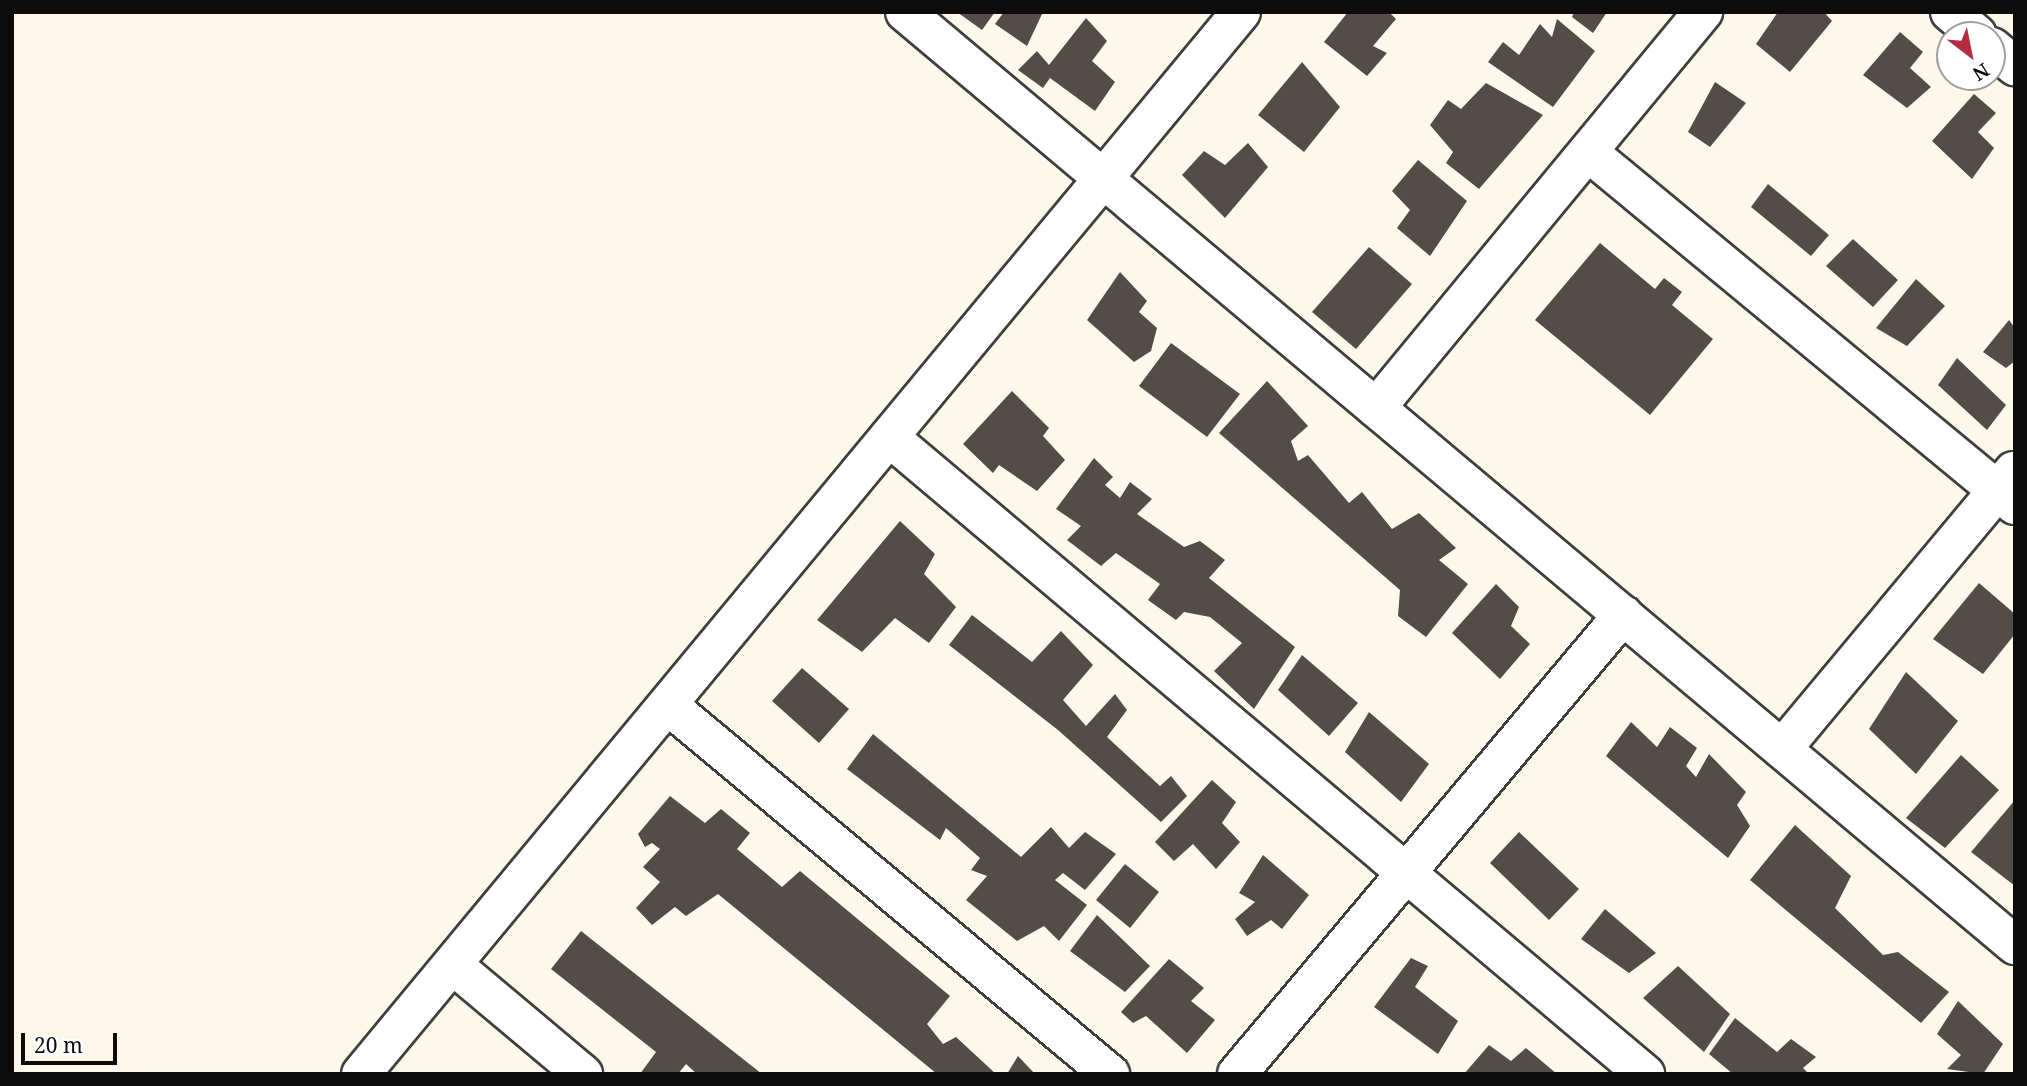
<!DOCTYPE html>
<style>
body{margin:0}
#map{position:relative;width:2027px;height:1086px;overflow:hidden;background:#fef8eb;font-family:"Noto Serif",serif}
div>[style]{position:absolute}
[style*='--x']{left:calc(var(--x)*1px);top:calc(var(--y)*1px);width:calc(var(--w)*1px);rotate:calc(var(--a)*1deg)}
.building>*{inset:0;background:#544c49}
.roads{filter:drop-shadow(2px 0 #3f3f3f) drop-shadow(-2px 0 #3f3f3f) drop-shadow(0 2px #3f3f3f) drop-shadow(0 -2px #3f3f3f)}
.minor>*{height:38px;margin:-19px;padding:0 19px;transform-origin:19px;border-radius:19px;background:#fff}
span{translate:-50% -50%;white-space:nowrap;text-align:center;line-height:1.15;-webkit-text-stroke:7px #fff;paint-order:stroke}
.frame{position:absolute;inset:0;border:14px solid #0c0c0c;pointer-events:none}
.north{position:absolute;left:1936px;top:21px;width:70px;height:70px;box-sizing:border-box;background:#fff;border:2px solid #9e9e9e;border-radius:50%;rotate:148deg;font-size:19px;font-weight:700;line-height:28px;text-align:center;color:#0c0c0c}
.north::after{content:'';display:block;margin:auto;width:24px;height:32px;background:#b52b3f;clip-path:polygon(50% 0,100% 100%,50% 72%,0 100%)}
.scale{position:absolute;left:21px;top:1033px;width:96px;height:32px;box-sizing:border-box;border:4px solid #0c0c0c;border-top:0;padding-left:9px;font-size:21px;line-height:24px;white-space:nowrap;color:#0c0c0c;-webkit-text-stroke:5px #fff;paint-order:stroke}
</style>
<div id="map">
<div class="building">
<div style="clip-path:polygon(957px 12px,995px 12px,982px 30px)"></div>
<div style="clip-path:polygon(1004px 12px,1043px 12px,1027px 46px,995px 24px)"></div>
<div style="clip-path:polygon(1348px 12px,1389px 12px,1396px 19px,1373px 46px,1387px 53px,1367px 76px,1324px 42px)"></div>
<div style="clip-path:polygon(1574px 12px,1607px 12px,1593px 33px,1572px 17px)"></div>
<div style="clip-path:polygon(1778px 12px,1824px 12px,1832px 21px,1790px 72px,1756px 44px)"></div>
<div style="clip-path:polygon(1086px 18px,1107px 41px,1092px 61px,1115px 82px,1095px 111px,1050px 78px,1043px 88px,1018px 70px,1037px 51px,1049px 65px)"></div>
<div style="clip-path:polygon(1557px 19px,1595px 51px,1553px 107px,1488px 62px,1503px 42px,1519px 55px,1540px 24px,1552px 37px)"></div>
<div style="clip-path:polygon(1900px 32px,1923px 52px,1910px 68px,1931px 87px,1907px 108px,1863px 75px)"></div>
<div style="clip-path:polygon(1302px 62px,1340px 107px,1304px 152px,1258px 115px)"></div>
<div style="clip-path:polygon(1715px 82px,1746px 103px,1710px 147px,1688px 132px)"></div>
<div style="clip-path:polygon(1486px 83px,1543px 115px,1479px 189px,1446px 163px,1453px 152px,1430px 125px,1448px 100px,1461px 109px)"></div>
<div style="clip-path:polygon(1974px 94px,1996px 113px,1978px 132px,1994px 148px,1972px 179px,1932px 141px)"></div>
<div style="clip-path:polygon(1248px 143px,1268px 167px,1225px 218px,1182px 175px,1204px 151px,1225px 165px)"></div>
<div style="clip-path:polygon(1418px 160px,1467px 201px,1430px 256px,1397px 228px,1410px 210px,1392px 191px)"></div>
<div style="clip-path:polygon(1768px 184px,1829px 235px,1811px 256px,1751px 207px)"></div>
<div style="clip-path:polygon(1853px 239px,1898px 280px,1873px 307px,1826px 266px)"></div>
<div style="clip-path:polygon(1600px 243px,1655px 289px,1664px 278px,1682px 292px,1672px 305px,1713px 339px,1650px 415px,1535px 320px)"></div>
<div style="clip-path:polygon(1369px 247px,1412px 284px,1356px 349px,1312px 312px)"></div>
<div style="clip-path:polygon(1120px 272px,1147px 301px,1139px 312px,1157px 328px,1151px 351px,1134px 362px,1087px 320px)"></div>
<div style="clip-path:polygon(1916px 279px,1945px 306px,1907px 346px,1876px 328px)"></div>
<div style="clip-path:polygon(2009px 320px,2015px 328px,2015px 361px,2006px 368px,1983px 352px)"></div>
<div style="clip-path:polygon(1171px 343px,1240px 394px,1207px 437px,1139px 386px)"></div>
<div style="clip-path:polygon(1957px 358px,2006px 405px,1987px 430px,1938px 385px)"></div>
<div style="clip-path:polygon(1267px 381px,1308px 426px,1291px 441px,1298px 461px,1308px 455px,1349px 503px,1362px 492px,1392px 529px,1419px 513px,1456px 548px,1439px 560px,1468px 584px,1426px 637px,1398px 616px,1400px 590px,1219px 433px)"></div>
<div style="clip-path:polygon(1012px 391px,1049px 428px,1043px 436px,1065px 460px,1037px 491px,999px 465px,993px 473px,963px 444px)"></div>
<div style="clip-path:polygon(1094px 458px,1113px 477px,1105px 485px,1120px 498px,1130px 482px,1152px 499px,1137px 514px,1184px 547px,1200px 541px,1225px 560px,1209px 578px,1295px 647px,1254px 709px,1214px 671px,1242px 643px,1210px 617px,1184px 612px,1176px 620px,1148px 600px,1160px 584px,1116px 553px,1101px 566px,1067px 540px,1081px 526px,1056px 509px)"></div>
<div style="clip-path:polygon(900px 521px,935px 554px,924px 574px,956px 607px,929px 643px,895px 618px,862px 652px,817px 620px)"></div>
<div style="clip-path:polygon(1979px 583px,2015px 614px,2015px 634px,1983px 674px,1933px 639px)"></div>
<div style="clip-path:polygon(1496px 584px,1519px 607px,1511px 626px,1530px 644px,1500px 679px,1452px 633px)"></div>
<div style="clip-path:polygon(972px 615px,1032px 662px,1061px 631px,1093px 665px,1063px 700px,1086px 726px,1115px 694px,1127px 710px,1107px 737px,1160px 786px,1171px 776px,1187px 796px,1161px 822px,1058px 730px,949px 645px)"></div>
<div style="clip-path:polygon(1302px 655px,1358px 703px,1329px 736px,1278px 690px)"></div>
<div style="clip-path:polygon(802px 668px,849px 709px,819px 743px,772px 701px)"></div>
<div style="clip-path:polygon(1906px 672px,1958px 721px,1916px 774px,1869px 729px)"></div>
<div style="clip-path:polygon(1369px 712px,1429px 764px,1401px 802px,1345px 752px)"></div>
<div style="clip-path:polygon(1631px 722px,1657px 747px,1670px 727px,1697px 748px,1686px 766px,1696px 777px,1709px 754px,1746px 792px,1737px 805px,1750px 826px,1728px 858px,1606px 756px)"></div>
<div style="clip-path:polygon(873px 734px,1021px 857px,1051px 827px,1069px 848px,1085px 832px,1116px 854px,1085px 890px,1063px 873px,1055px 880px,1087px 905px,1059px 941px,1044px 926px,1017px 941px,966px 900px,987px 876px,971px 870px,980px 858px,946px 828px,940px 840px,847px 769px)"></div>
<div style="clip-path:polygon(1961px 755px,1999px 790px,1945px 848px,1906px 818px)"></div>
<div style="clip-path:polygon(1212px 780px,1236px 802px,1222px 823px,1240px 842px,1216px 869px,1193px 844px,1174px 861px,1155px 842px)"></div>
<div style="clip-path:polygon(670px 796px,705px 823px,721px 809px,750px 833px,737px 849px,782px 887px,800px 871px,950px 996px,927px 1024px,943px 1044px,956px 1037px,996px 1074px,937px 1074px,718px 894px,686px 916px,675px 907px,652px 925px,636px 908px,660px 882px,643px 867px,660px 849px,652px 843px,645px 847px,638px 834px)"></div>
<div style="clip-path:polygon(2015px 800px,2015px 886px,1971px 852px)"></div>
<div style="clip-path:polygon(1795px 825px,1851px 876px,1835px 908px,1883px 955px,1898px 952px,1949px 992px,1921px 1023px,1750px 880px)"></div>
<div style="clip-path:polygon(1519px 832px,1579px 889px,1549px 920px,1490px 863px)"></div>
<div style="clip-path:polygon(1263px 855px,1309px 895px,1282px 929px,1271px 920px,1247px 936px,1235px 919px,1255px 902px,1239px 893px)"></div>
<div style="clip-path:polygon(1125px 864px,1159px 892px,1130px 928px,1096px 900px)"></div>
<div style="clip-path:polygon(1605px 909px,1656px 953px,1629px 973px,1581px 939px)"></div>
<div style="clip-path:polygon(1097px 915px,1150px 966px,1125px 992px,1070px 951px)"></div>
<div style="clip-path:polygon(581px 931px,762px 1074px,697px 1074px,686px 1064px,678px 1074px,640px 1074px,656px 1052px,551px 969px)"></div>
<div style="clip-path:polygon(1411px 958px,1428px 966px,1415px 987px,1458px 1021px,1438px 1054px,1374px 1007px)"></div>
<div style="clip-path:polygon(1169px 959px,1204px 988px,1191px 1001px,1215px 1020px,1187px 1053px,1146px 1016px,1133px 1023px,1121px 1012px)"></div>
<div style="clip-path:polygon(1678px 966px,1730px 1014px,1704px 1052px,1643px 998px)"></div>
<div style="clip-path:polygon(1958px 1001px,2003px 1044px,1983px 1074px,1947px 1069px,1961px 1055px,1937px 1034px)"></div>
<div style="clip-path:polygon(1735px 1018px,1777px 1052px,1791px 1039px,1816px 1057px,1803px 1068px,1809px 1074px,1733px 1074px,1709px 1054px)"></div>
<div style="clip-path:polygon(1489px 1045px,1511px 1061px,1526px 1048px,1557px 1074px,1464px 1074px)"></div>
<div style="clip-path:polygon(1018px 1056px,1035px 1074px,1007px 1074px)"></div>
</div>
<div class="roads">
<div class="minor">
<div style="--x:905;--y:12;--w:1450;--a:40.05"></div>
<div style="--x:1950;--y:12;--w:35;--a:40"></div>
<div style="--x:1992;--y:47;--w:30;--a:40"></div>
<div style="--x:1588;--y:152;--w:554;--a:39.58"></div>
<div style="--x:1376;--y:408;--w:514;--a:-50.45"></div>
<div style="--x:889;--y:437;--w:989;--a:40.12"></div>
<div style="--x:668;--y:705;--w:576;--a:39.86"></div>
<div style="--x:1782;--y:749;--w:362;--a:-50.2"></div>
<div style="--x:453;--y:965;--w:170;--a:40"></div>
<div style="--x:361;--y:1074;--w:1379;--a:-50.35"></div>
<div style="--x:1237;--y:1074;--w:600;--a:-49.94"></div>
</div>
</div>
<div class="frame"></div>
<div class="north">N</div>
<div class="scale">20 m</div>
</div>
